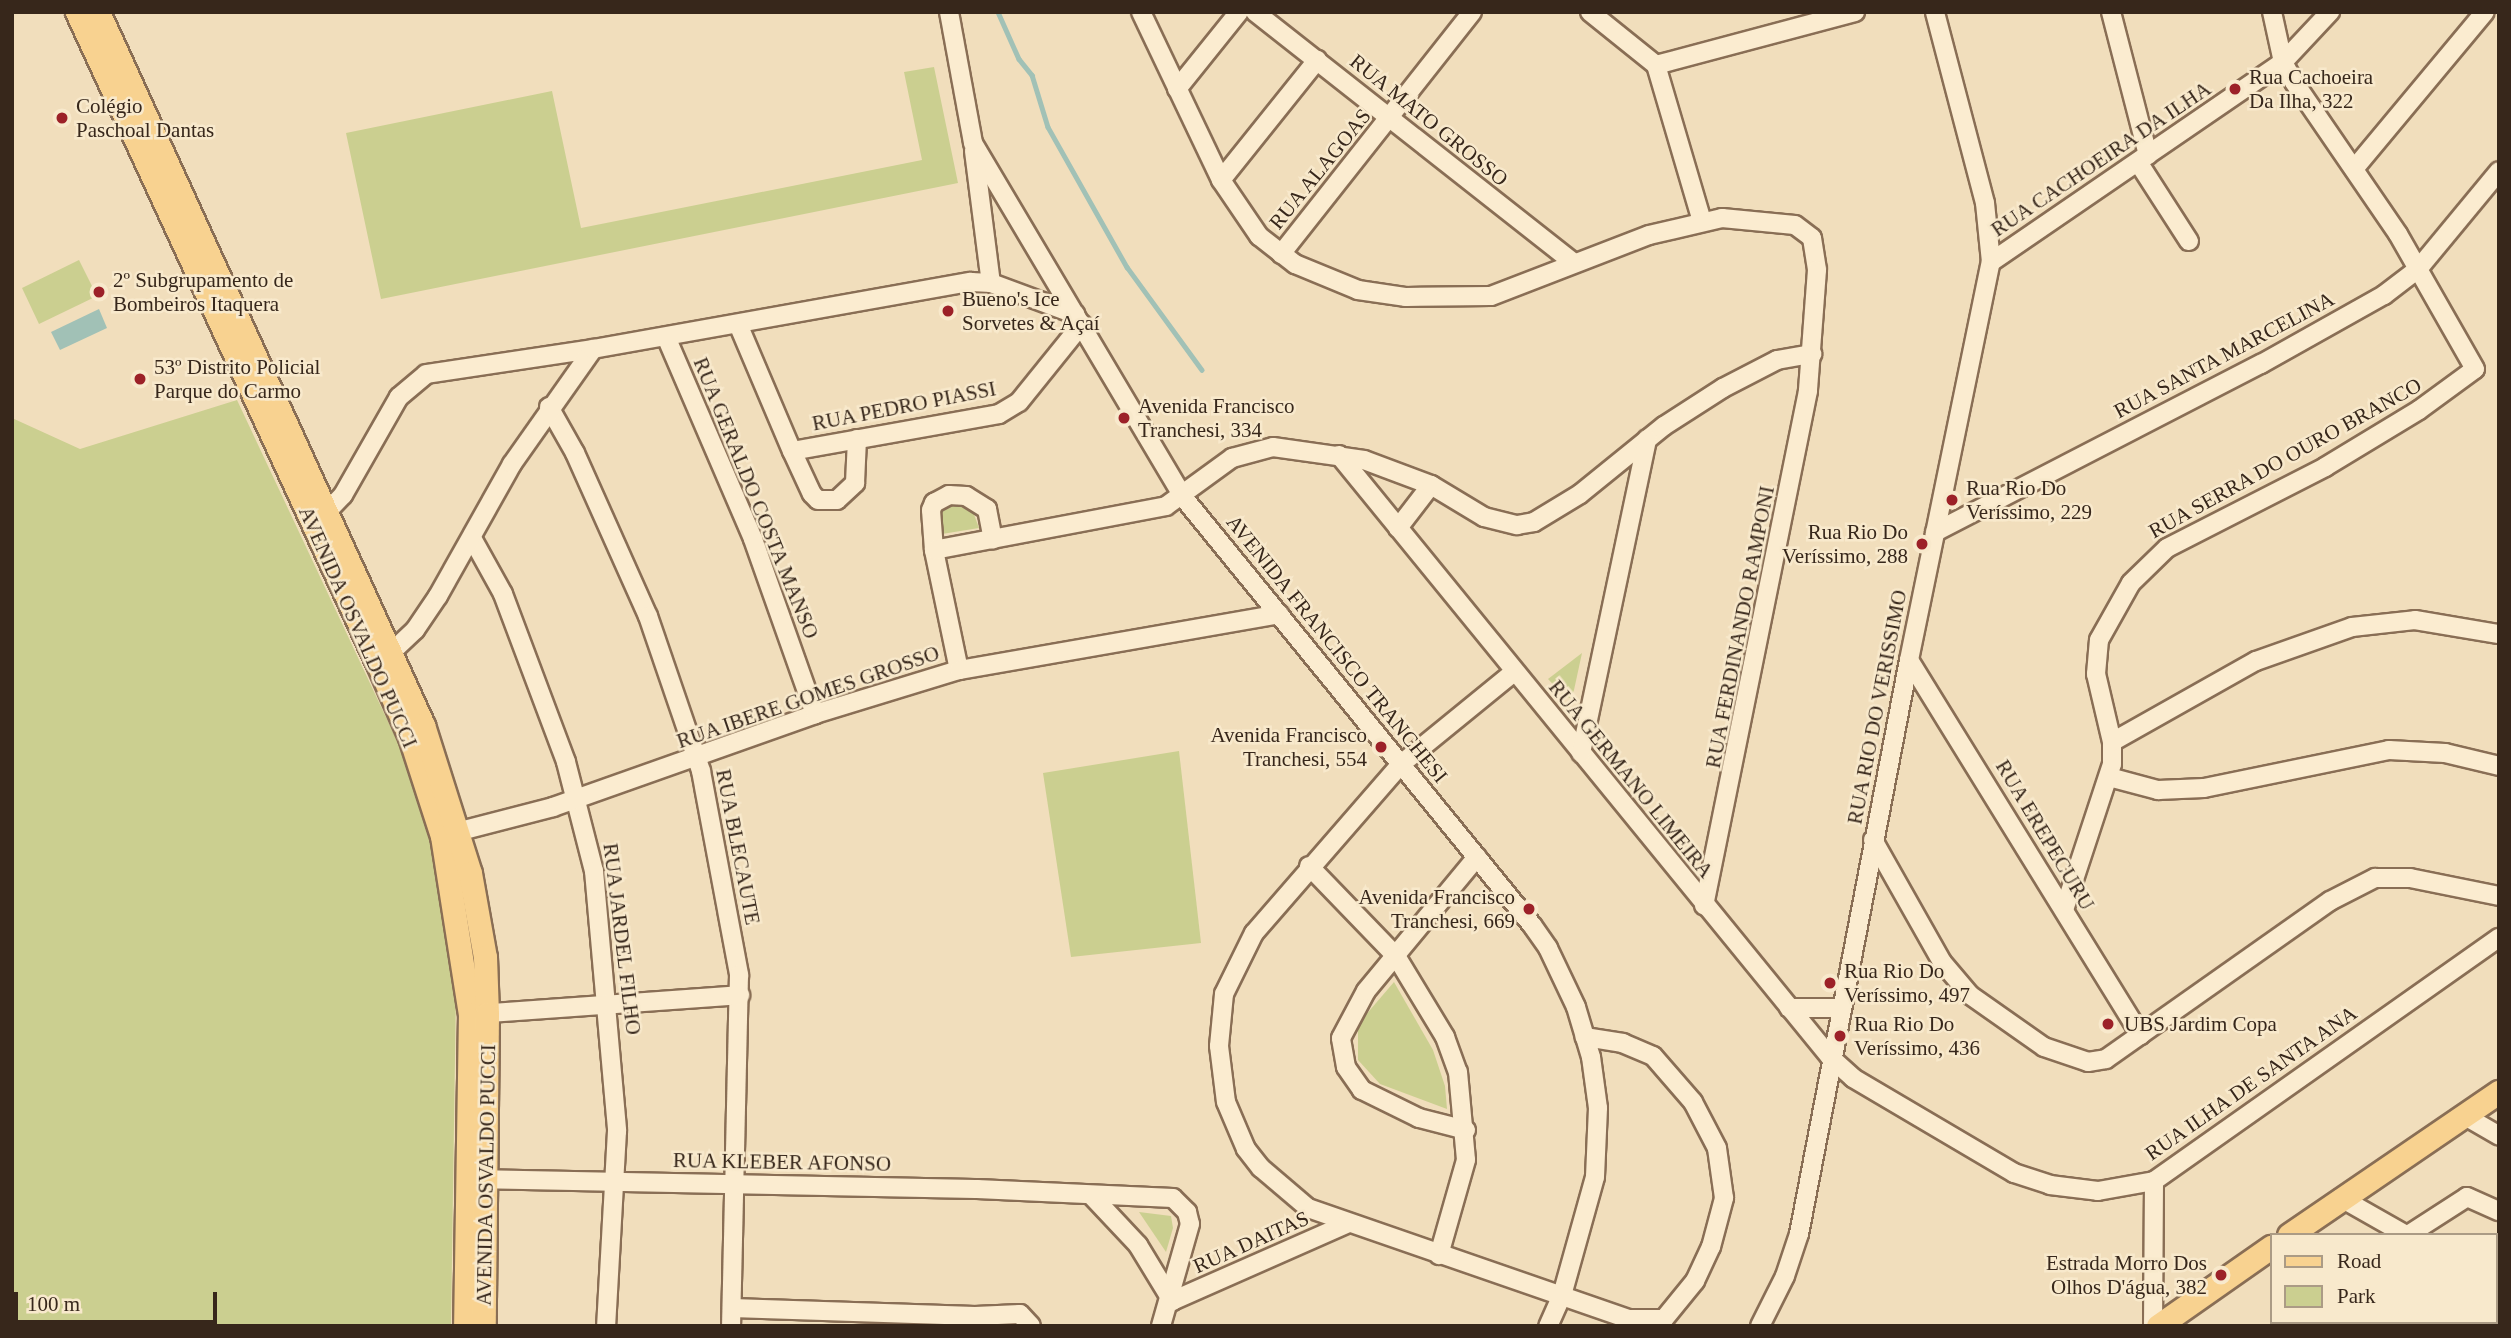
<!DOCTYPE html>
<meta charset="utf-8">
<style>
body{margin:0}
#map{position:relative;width:2511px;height:1338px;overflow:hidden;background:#f1debc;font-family:"Times New Roman",serif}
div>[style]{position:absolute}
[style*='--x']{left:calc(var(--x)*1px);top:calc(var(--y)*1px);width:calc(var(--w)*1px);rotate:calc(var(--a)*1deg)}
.green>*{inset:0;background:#cbcf90}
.water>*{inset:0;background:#a1c1b6}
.stream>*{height:4.5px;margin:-2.25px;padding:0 2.25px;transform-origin:2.25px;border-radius:2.25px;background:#a1c1b6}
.roads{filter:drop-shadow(2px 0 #896e55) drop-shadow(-2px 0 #896e55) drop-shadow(0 2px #896e55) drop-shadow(0 -2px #896e55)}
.minor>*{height:18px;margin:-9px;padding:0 9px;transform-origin:9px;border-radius:9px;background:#fbecd0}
.major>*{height:23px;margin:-11.5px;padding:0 11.5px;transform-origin:11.5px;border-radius:11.5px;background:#f8d290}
.dots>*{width:19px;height:19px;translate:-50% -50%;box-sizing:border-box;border:4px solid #f8e9cc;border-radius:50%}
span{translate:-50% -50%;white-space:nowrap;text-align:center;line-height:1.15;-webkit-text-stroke:5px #f8e9cc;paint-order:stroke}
.poi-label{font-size:21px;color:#37271b}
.left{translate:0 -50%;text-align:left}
.right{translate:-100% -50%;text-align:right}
.street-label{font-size:21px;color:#37271b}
.frame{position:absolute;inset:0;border:14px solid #37271b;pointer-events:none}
.legend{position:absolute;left:2270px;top:1233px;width:228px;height:91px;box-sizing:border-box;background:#f8e9cc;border:2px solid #ab9b85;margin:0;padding:9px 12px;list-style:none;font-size:21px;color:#37271b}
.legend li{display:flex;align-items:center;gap:14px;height:35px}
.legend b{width:35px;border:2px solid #ab9b85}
.scale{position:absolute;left:14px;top:1292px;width:203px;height:32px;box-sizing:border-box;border:4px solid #37271b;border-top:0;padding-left:9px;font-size:21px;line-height:24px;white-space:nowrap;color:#37271b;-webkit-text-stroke:5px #f8e9cc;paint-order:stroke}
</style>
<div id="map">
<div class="green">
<div style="clip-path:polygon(934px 67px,958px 183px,381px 299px,346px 133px,552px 91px,581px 228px,922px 160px,904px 72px)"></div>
<div style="clip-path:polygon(79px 260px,97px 296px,39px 324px,22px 288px)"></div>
<div style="clip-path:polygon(237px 400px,407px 762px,435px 855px,456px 991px,451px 1326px,12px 1326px,12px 418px,80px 449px)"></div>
<div style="clip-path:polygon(947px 503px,972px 509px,979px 528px,942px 534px,939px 510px)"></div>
<div style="clip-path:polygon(1582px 653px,1574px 690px,1571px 698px,1565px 697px,1548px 679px)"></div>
<div style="clip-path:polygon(1179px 751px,1201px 943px,1071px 957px,1043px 773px)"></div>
<div style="clip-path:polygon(1394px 982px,1433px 1050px,1445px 1086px,1447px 1109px,1380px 1084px,1358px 1060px,1358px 1024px)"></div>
<div style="clip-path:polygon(1139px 1212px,1171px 1216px,1173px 1228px,1166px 1252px)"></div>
</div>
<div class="water">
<div style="clip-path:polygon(99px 309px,107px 328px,60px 350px,51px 332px)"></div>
</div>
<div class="stream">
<div style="--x:998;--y:12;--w:51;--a:65.9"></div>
<div style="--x:1019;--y:59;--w:21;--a:51"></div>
<div style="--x:1032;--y:75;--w:54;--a:72.9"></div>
<div style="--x:1048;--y:127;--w:161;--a:60.6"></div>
<div style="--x:1127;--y:267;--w:127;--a:53.9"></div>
</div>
<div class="roads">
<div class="minor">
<div style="--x:949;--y:12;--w:133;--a:79.6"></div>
<div style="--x:973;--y:143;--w:412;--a:59.3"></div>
<div style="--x:1183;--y:497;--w:552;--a:50.81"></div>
<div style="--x:1532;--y:925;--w:28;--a:55"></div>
<div style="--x:1548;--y:948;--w:65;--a:64.6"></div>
<div style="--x:1576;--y:1007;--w:52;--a:73.3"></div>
<div style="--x:1591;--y:1057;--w:51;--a:82.2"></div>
<div style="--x:1598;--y:1108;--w:69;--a:92.5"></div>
<div style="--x:1595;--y:1177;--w:123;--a:105.6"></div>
<div style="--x:1562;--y:1295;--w:34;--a:114"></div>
<div style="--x:1141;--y:12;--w:186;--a:64.5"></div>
<div style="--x:1221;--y:180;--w:68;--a:55.8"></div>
<div style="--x:1259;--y:236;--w:46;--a:37.9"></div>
<div style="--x:1295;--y:264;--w:68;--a:22.4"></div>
<div style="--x:1358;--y:290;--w:49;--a:8.3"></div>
<div style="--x:1406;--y:297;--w:85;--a:-0.7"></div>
<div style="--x:1491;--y:296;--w:169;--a:-21.1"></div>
<div style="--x:1649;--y:235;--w:75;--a:-13.1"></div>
<div style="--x:1722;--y:218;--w:73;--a:5.5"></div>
<div style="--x:1795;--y:225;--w:21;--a:37"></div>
<div style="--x:1812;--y:238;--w:32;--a:81"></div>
<div style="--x:1817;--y:270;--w:121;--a:94.3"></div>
<div style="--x:1808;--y:391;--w:525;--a:101.42"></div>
<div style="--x:1255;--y:12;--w:406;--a:38.2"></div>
<div style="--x:1590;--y:12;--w:85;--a:38.8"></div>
<div style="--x:1656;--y:65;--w:163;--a:73.6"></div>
<div style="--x:2111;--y:12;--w:148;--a:75.5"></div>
<div style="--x:1656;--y:65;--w:206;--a:-14.9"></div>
<div style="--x:1177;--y:89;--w:99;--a:-51.2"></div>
<div style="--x:974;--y:151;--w:133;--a:82.7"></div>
<div style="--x:2138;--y:162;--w:94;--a:57.2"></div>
<div style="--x:2354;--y:169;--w:204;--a:-50.2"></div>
<div style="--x:1221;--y:180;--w:154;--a:-51.3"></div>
<div style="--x:1281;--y:254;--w:308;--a:-51.7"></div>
<div style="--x:1991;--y:262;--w:354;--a:-34.4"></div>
<div style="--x:2283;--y:62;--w:69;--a:-46.8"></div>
<div style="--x:738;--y:324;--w:138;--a:67"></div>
<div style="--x:792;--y:451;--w:210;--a:-10.1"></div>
<div style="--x:999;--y:414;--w:23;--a:-31"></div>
<div style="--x:1019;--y:402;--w:100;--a:-51.1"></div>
<div style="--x:667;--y:339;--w:218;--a:66.7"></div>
<div style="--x:753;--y:539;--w:186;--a:70.5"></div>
<div style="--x:549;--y:407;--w:53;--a:60.5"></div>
<div style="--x:575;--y:453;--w:179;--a:65.9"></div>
<div style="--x:648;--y:616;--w:164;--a:71.1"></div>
<div style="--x:701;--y:771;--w:208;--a:79.4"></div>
<div style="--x:739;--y:975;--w:351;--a:91.3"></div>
<div style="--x:792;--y:451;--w:47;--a:65.1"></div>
<div style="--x:812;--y:494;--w:8;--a:45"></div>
<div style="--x:818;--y:500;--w:19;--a:0"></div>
<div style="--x:837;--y:500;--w:25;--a:-43"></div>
<div style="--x:855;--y:483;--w:44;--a:-87.4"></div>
<div style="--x:1339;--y:455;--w:777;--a:50.8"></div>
<div style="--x:1830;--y:1057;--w:31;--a:42"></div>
<div style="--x:1853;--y:1078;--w:187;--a:30.5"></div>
<div style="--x:2014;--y:1173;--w:38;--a:18"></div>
<div style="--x:2050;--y:1185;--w:48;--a:7.1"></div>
<div style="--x:2098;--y:1191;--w:57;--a:-10.1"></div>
<div style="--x:2154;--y:1181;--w:422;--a:-35.2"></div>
<div style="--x:318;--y:521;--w:36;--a:-46"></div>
<div style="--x:343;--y:495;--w:113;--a:-60.3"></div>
<div style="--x:399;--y:397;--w:35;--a:-40"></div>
<div style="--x:426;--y:374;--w:169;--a:-8.5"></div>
<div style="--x:1398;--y:528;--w:54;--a:-52.5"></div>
<div style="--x:1935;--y:532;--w:367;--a:-27.3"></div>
<div style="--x:2261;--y:364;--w:141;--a:-29.3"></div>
<div style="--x:2384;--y:295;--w:43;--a:-37.4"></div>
<div style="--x:2418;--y:269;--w:127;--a:-50.4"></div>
<div style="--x:472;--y:538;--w:64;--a:61"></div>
<div style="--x:503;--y:594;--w:179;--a:69.4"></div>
<div style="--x:566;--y:762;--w:113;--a:75.6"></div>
<div style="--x:594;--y:871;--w:261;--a:84.9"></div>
<div style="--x:617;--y:1131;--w:195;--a:93.2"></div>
<div style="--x:934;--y:550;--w:40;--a:-94.3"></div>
<div style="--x:931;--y:510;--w:8;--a:-67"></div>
<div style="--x:934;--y:503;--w:17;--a:-28"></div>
<div style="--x:949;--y:495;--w:17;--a:3"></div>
<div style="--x:966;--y:496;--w:25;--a:32"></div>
<div style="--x:987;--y:509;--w:31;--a:79"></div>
<div style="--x:1909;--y:660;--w:441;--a:58.3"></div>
<div style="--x:381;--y:662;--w:47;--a:-43.3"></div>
<div style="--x:415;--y:630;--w:41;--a:-55.9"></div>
<div style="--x:438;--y:596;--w:151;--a:-60.7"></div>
<div style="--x:512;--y:464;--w:141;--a:-54.8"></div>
<div style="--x:593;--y:349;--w:384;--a:-10.1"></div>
<div style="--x:971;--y:282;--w:20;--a:3"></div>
<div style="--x:991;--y:283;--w:90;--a:20.3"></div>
<div style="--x:959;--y:670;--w:123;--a:-101.8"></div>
<div style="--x:934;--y:550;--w:236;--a:-10.7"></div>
<div style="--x:1166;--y:506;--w:82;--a:-36"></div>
<div style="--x:1232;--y:458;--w:42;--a:-15"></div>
<div style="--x:1273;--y:447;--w:92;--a:8.1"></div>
<div style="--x:1364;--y:460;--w:72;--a:20.5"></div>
<div style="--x:1431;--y:485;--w:62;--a:31.1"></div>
<div style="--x:1484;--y:517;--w:34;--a:14"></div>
<div style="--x:1517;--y:525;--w:17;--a:-10"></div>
<div style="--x:1534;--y:522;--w:54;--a:-31.3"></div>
<div style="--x:1580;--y:494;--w:108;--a:-39"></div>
<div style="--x:1664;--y:426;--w:70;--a:-32.8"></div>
<div style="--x:1723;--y:388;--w:61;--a:-27.4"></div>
<div style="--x:1777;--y:360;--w:36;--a:-10"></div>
<div style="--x:1514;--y:672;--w:146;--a:140.8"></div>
<div style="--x:1401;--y:764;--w:224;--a:131"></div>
<div style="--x:1254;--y:933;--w:68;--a:116.2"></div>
<div style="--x:1224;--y:994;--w:52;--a:95.5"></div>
<div style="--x:1219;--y:1046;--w:56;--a:82.9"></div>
<div style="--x:1226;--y:1102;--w:51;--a:66.9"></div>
<div style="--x:1246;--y:1149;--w:24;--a:52"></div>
<div style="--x:1261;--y:1168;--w:62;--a:40.4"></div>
<div style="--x:1308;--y:1208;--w:340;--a:19.1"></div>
<div style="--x:1629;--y:1319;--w:35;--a:0"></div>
<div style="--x:1664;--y:1319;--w:49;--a:-50.8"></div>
<div style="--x:1695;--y:1281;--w:38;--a:-65"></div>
<div style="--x:1711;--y:1247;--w:51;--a:-75.1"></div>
<div style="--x:1724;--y:1198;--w:50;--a:-98"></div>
<div style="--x:1717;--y:1148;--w:52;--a:-117.6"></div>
<div style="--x:1693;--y:1102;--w:61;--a:-131"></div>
<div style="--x:1653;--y:1056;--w:33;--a:-157"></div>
<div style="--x:1623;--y:1043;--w:39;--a:-171"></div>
<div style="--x:2112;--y:742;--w:165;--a:-29.4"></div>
<div style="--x:2256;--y:661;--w:102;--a:-19.5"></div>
<div style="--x:2352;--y:627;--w:63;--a:-6.3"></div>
<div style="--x:2415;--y:620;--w:85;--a:9.5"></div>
<div style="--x:1581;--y:753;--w:321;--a:-78.1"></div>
<div style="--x:2109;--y:777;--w:51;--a:14.9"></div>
<div style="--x:2158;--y:790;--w:46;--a:-2.5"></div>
<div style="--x:2204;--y:788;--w:189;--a:-11.6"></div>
<div style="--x:2389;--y:750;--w:56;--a:3.1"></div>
<div style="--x:2445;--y:753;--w:56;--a:13.5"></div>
<div style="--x:445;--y:835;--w:112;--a:-14.5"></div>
<div style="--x:553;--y:807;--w:278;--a:-19.5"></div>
<div style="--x:815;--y:714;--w:151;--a:-17"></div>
<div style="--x:959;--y:670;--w:325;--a:-9.9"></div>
<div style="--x:1873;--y:840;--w:140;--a:60.5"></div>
<div style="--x:1942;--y:962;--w:43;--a:49.7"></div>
<div style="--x:1970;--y:995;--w:90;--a:35.1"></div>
<div style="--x:2044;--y:1047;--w:46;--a:18.8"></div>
<div style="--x:2088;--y:1062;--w:18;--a:-9"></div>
<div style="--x:2106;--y:1059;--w:274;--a:-35.2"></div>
<div style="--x:2330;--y:901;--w:51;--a:-27.1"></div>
<div style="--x:2375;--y:878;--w:35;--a:0"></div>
<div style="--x:2410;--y:878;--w:91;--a:11.4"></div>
<div style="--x:1309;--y:866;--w:125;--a:46"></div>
<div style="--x:1396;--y:956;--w:95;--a:58.8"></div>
<div style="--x:1445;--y:1037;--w:37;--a:70"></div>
<div style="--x:1458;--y:1072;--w:88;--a:84.8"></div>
<div style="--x:1466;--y:1160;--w:99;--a:105.9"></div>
<div style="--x:2064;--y:910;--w:154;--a:-71.8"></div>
<div style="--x:2112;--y:764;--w:22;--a:-90"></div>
<div style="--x:2112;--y:742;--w:70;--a:-103.2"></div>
<div style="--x:2096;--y:674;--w:34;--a:-85"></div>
<div style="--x:2099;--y:640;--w:65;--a:-60.7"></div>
<div style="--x:2131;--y:583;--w:50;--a:-44.2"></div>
<div style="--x:2167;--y:548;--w:178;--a:-27.1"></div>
<div style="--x:2325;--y:467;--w:110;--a:-31.2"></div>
<div style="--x:2419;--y:410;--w:69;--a:-36.2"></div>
<div style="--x:2475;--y:369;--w:155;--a:-119.7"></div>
<div style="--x:2398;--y:234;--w:184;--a:-124.4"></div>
<div style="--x:2294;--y:82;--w:23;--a:-119"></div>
<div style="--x:2283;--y:62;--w:51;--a:-102.4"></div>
<div style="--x:1789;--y:1008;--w:52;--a:0"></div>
<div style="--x:477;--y:1014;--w:264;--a:-4.1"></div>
<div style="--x:2465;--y:1116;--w:39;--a:30"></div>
<div style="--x:1466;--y:1130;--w:49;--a:-165.7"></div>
<div style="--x:1419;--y:1118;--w:64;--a:-153.8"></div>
<div style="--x:1362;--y:1090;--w:28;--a:-125"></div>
<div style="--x:1346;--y:1067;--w:29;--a:-100"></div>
<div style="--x:1341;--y:1038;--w:53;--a:-62"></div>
<div style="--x:1366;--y:991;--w:174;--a:-50.4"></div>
<div style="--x:473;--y:1179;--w:504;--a:1.14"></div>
<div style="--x:977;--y:1189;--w:196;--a:2.6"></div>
<div style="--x:1173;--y:1198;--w:20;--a:45"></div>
<div style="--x:1187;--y:1212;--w:12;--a:76"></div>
<div style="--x:1190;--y:1224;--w:106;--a:105.9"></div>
<div style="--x:1093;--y:1197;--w:66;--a:46.8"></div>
<div style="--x:1138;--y:1245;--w:66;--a:58.7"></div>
<div style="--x:2341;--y:1198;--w:75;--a:29.6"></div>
<div style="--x:2408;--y:1235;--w:70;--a:-32.8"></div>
<div style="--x:2467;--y:1197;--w:35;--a:24"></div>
<div style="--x:2495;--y:1288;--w:4;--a:27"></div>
<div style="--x:1172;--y:1301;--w:193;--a:-23.8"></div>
<div style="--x:732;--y:1308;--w:243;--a:1.9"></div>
<div style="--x:975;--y:1316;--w:10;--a:90"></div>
<div style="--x:975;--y:1316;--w:45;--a:-2.5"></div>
<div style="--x:1020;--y:1314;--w:16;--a:47"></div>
<div style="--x:1760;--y:1326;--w:56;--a:-63.4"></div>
<div style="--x:1785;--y:1276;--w:44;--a:-71.6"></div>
<div style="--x:1799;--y:1234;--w:584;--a:-79.15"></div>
<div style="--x:1909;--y:660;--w:406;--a:-78.4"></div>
<div style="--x:1991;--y:262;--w:59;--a:-95.8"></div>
<div style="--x:1985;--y:203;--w:197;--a:-104.7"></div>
<div style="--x:2153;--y:1326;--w:145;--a:-89.6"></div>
<div style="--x:2396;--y:1326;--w:6;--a:-45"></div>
</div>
<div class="major">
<div style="--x:77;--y:12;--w:718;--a:65.22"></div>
<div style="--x:378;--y:664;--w:80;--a:66.3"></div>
<div style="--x:410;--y:737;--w:104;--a:72.1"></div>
<div style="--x:442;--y:836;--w:180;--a:81.1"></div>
<div style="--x:470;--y:1014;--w:312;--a:90.9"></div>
<div style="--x:98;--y:12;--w:784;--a:65.5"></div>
<div style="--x:423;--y:725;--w:155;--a:72.4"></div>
<div style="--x:470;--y:873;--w:85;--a:79.9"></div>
<div style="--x:485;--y:957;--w:57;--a:88"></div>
<div style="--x:487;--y:1014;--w:312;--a:90.6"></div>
<div style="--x:2289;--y:1235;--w:254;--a:-34.3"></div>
<div style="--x:2158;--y:1326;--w:138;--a:-35"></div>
</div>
</div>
<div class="dots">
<div style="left:2235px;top:89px;background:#9c2128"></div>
<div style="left:62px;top:118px;background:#9c2128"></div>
<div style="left:99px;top:292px;background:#9c2128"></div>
<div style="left:948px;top:311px;background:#9c2128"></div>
<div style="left:140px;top:379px;background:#9c2128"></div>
<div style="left:1124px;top:418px;background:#9c2128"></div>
<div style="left:1952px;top:500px;background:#9c2128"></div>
<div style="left:1922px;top:544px;background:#9c2128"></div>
<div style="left:1381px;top:747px;background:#9c2128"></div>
<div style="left:1529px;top:909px;background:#9c2128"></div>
<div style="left:1830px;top:983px;background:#9c2128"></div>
<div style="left:2108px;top:1024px;background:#9c2128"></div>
<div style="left:1840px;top:1036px;background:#9c2128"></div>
<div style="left:2221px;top:1275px;background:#9c2128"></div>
</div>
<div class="poi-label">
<span class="left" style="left:2249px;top:89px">Rua Cachoeira<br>Da Ilha, 322</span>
<span class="left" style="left:76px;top:118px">Colégio<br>Paschoal Dantas</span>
<span class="left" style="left:113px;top:292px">2º Subgrupamento de<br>Bombeiros Itaquera</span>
<span class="left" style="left:962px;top:311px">Bueno's Ice<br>Sorvetes &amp; Açaí</span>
<span class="left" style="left:154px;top:379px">53º Distrito Policial<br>Parque do Carmo</span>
<span class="left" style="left:1138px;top:418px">Avenida Francisco<br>Tranchesi, 334</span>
<span class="left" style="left:1966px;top:500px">Rua Rio Do<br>Veríssimo, 229</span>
<span class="right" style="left:1908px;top:544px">Rua Rio Do<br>Veríssimo, 288</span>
<span class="right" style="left:1367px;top:747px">Avenida Francisco<br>Tranchesi, 554</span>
<span class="right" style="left:1515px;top:909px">Avenida Francisco<br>Tranchesi, 669</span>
<span class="left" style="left:1844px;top:983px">Rua Rio Do<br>Veríssimo, 497</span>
<span class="left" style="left:1854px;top:1036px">Rua Rio Do<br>Veríssimo, 436</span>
<span class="left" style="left:2124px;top:1024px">UBS Jardim Copa</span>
<span class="right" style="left:2207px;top:1275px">Estrada Morro Dos<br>Olhos D'água, 382</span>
</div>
<div class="street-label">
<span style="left:1429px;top:120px;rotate:39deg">RUA MATO GROSSO</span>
<span style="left:2101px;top:159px;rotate:-34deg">RUA CACHOEIRA DA ILHA</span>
<span style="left:1320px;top:169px;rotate:-51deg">RUA ALAGOAS</span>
<span style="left:2224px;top:355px;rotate:-28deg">RUA SANTA MARCELINA</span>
<span style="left:904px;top:406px;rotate:-11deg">RUA PEDRO PIASSI</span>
<span style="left:2285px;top:458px;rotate:-29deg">RUA SERRA DO OURO BRANCO</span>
<span style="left:756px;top:498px;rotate:68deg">RUA GERALDO COSTA MANSO</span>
<span style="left:358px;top:627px;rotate:66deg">AVENIDA OSVALDO PUCCI</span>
<span style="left:1740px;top:627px;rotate:-79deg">RUA FERDINANDO RAMPONI</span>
<span style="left:1337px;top:649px;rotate:51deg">AVENIDA FRANCISCO TRANCHESI</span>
<span style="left:808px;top:697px;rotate:-19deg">RUA IBERE GOMES GROSSO</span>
<span style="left:1877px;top:707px;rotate:-79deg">RUA RIO DO VERISSIMO</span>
<span style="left:1631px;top:779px;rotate:51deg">RUA GERMANO LIMEIRA</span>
<span style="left:2045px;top:835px;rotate:59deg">RUA EREPECURU</span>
<span style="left:738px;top:847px;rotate:79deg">RUA BLECAUTE</span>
<span style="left:622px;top:939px;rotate:83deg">RUA JARDEL FILHO</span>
<span style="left:2251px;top:1083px;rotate:-35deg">RUA ILHA DE SANTA ANA</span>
<span style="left:782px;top:1162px;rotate:1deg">RUA KLEBER AFONSO</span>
<span style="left:486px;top:1175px;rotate:-89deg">AVENIDA OSVALDO PUCCI</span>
<span style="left:1251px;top:1242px;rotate:-24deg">RUA DAITAS</span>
</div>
<div class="frame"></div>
<ul class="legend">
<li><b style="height:9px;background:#f8d290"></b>Road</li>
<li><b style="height:19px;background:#cbcf90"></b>Park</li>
</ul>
<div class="scale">100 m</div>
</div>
